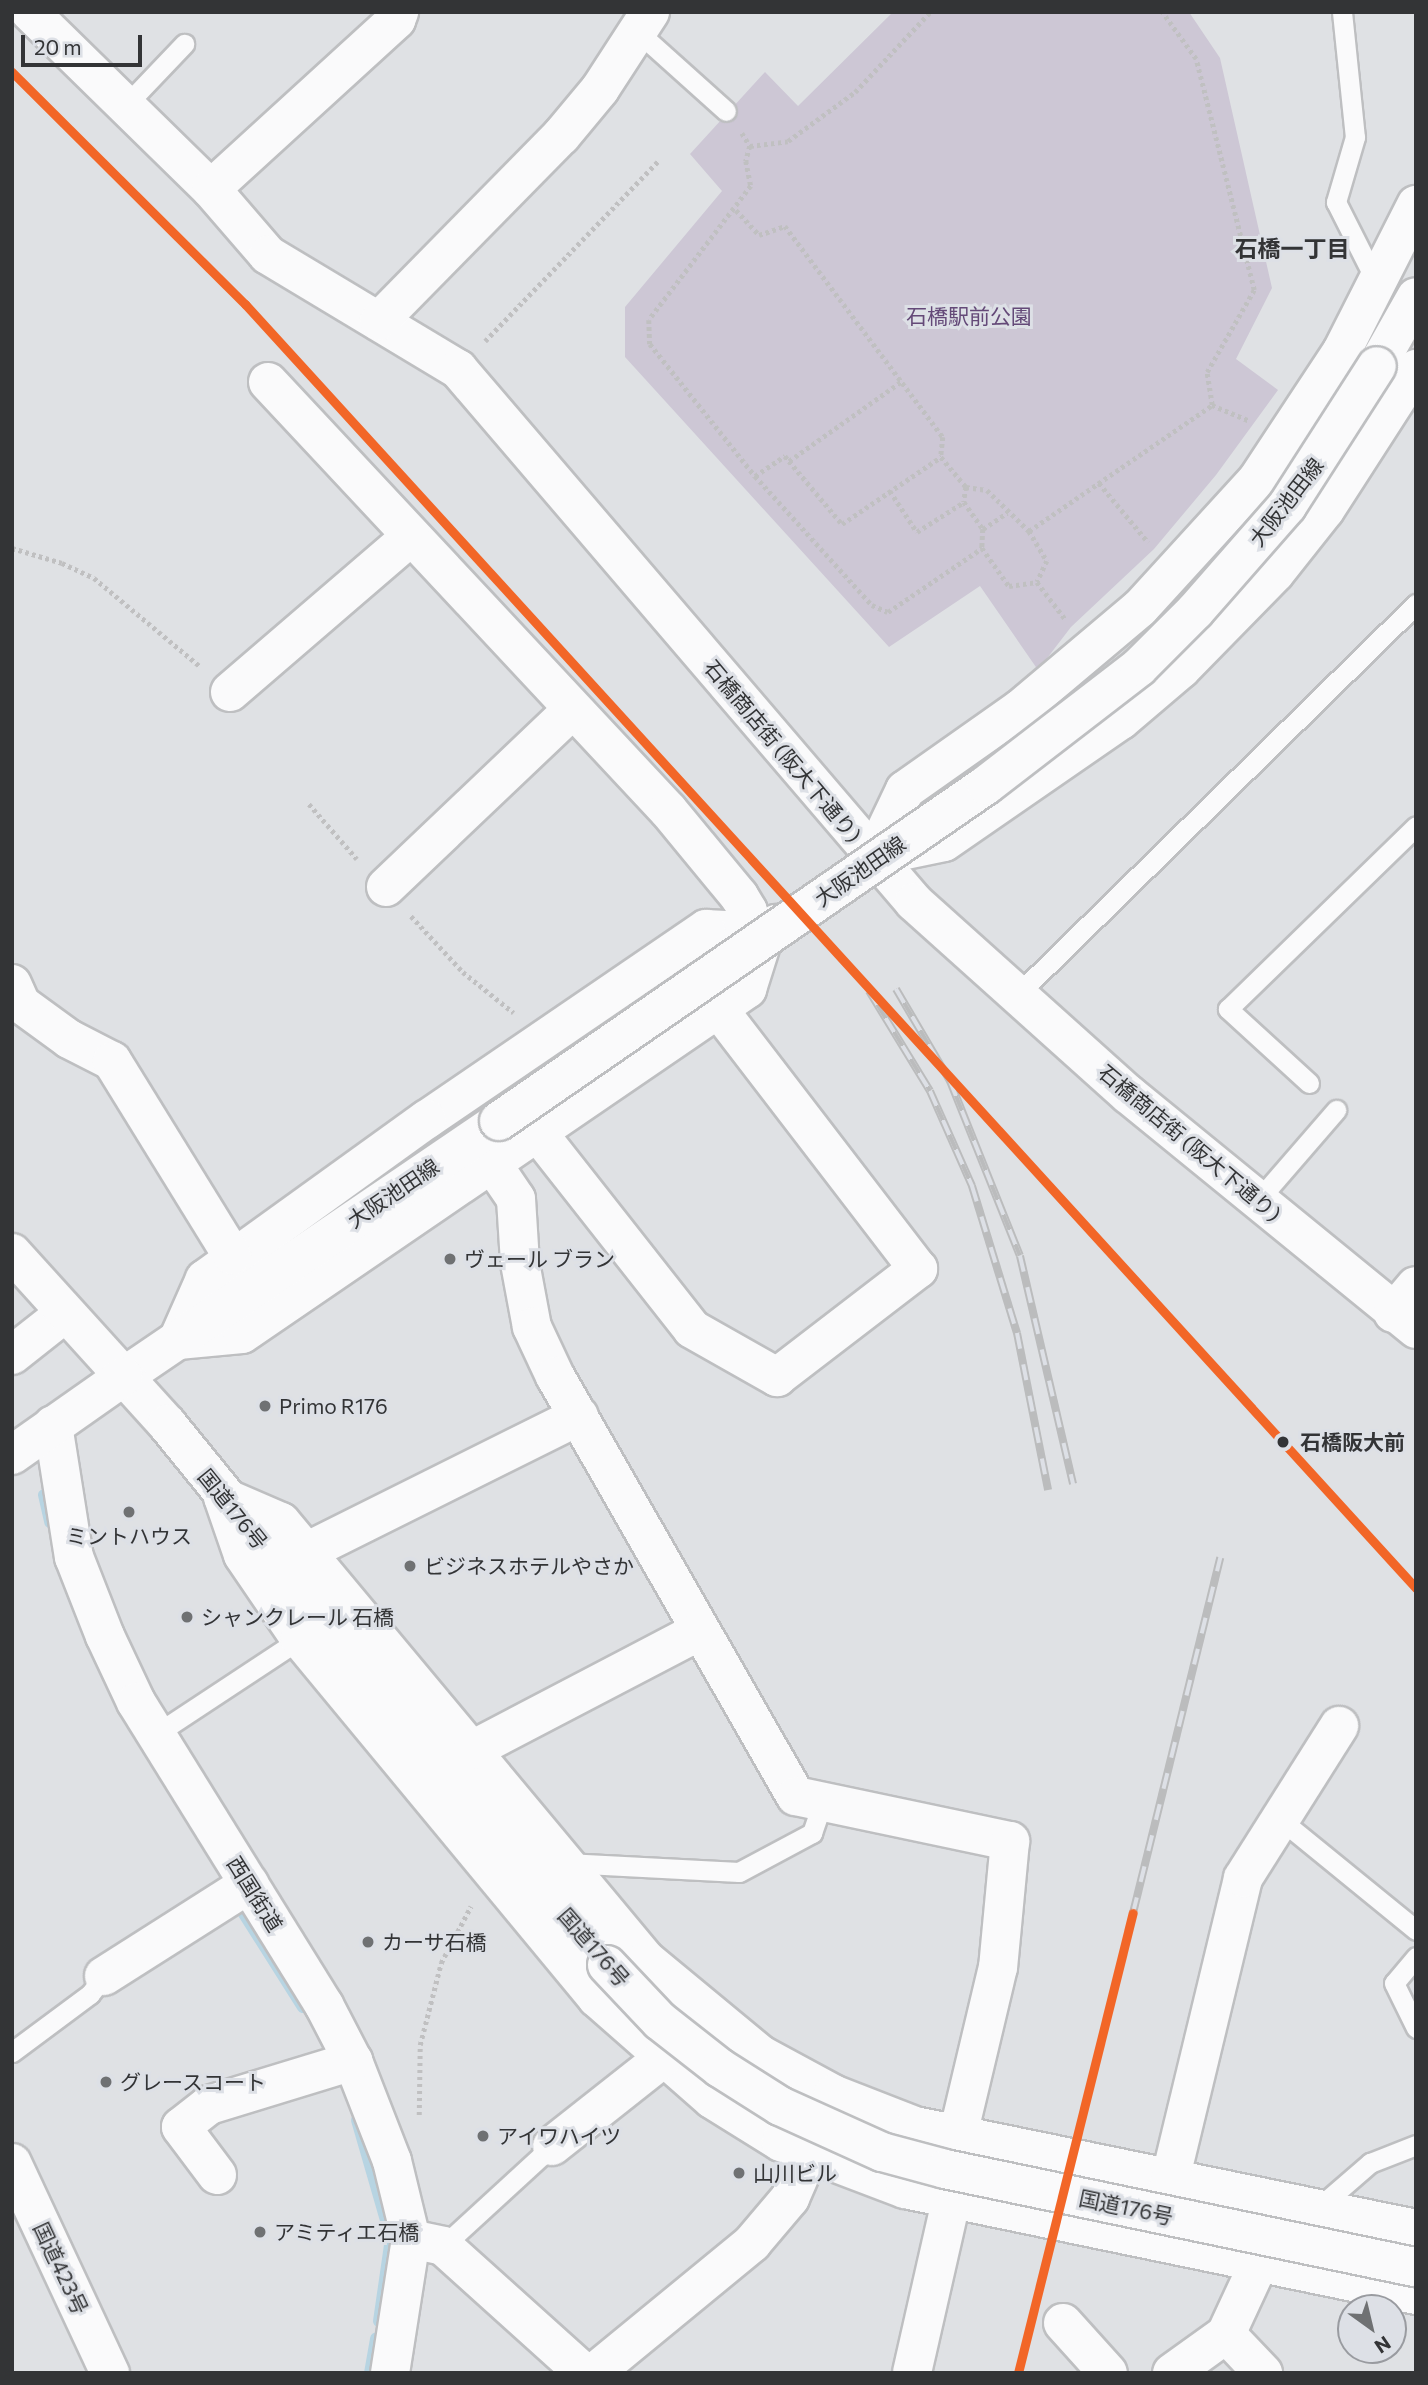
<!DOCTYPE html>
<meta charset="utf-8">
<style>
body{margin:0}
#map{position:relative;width:1428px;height:2385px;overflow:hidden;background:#dfe1e4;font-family:Commissioner,"Noto Sans JP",sans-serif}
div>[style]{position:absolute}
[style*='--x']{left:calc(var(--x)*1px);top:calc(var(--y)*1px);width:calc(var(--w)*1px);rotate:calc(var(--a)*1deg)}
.green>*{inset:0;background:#cdc7d5}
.stream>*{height:12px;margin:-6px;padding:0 6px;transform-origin:6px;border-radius:6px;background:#b7d4e2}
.path>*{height:4.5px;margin-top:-2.25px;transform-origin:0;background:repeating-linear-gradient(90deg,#c0c0c1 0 3.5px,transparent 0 7px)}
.roads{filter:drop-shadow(2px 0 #bebfc1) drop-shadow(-2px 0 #bebfc1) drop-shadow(0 2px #bebfc1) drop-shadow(0 -2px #bebfc1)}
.lane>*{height:19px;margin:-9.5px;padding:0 9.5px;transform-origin:9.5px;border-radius:9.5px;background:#fafafb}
.street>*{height:38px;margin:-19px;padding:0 19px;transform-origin:19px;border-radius:19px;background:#fafafb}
.primary>*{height:38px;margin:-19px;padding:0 19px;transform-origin:19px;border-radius:19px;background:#fafafb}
.highway>*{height:38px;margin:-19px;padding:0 19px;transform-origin:19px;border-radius:19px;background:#fafafb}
.rail>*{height:8px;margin-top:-4px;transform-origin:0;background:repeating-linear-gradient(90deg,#dde0e6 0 16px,#bbbcbd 0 32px);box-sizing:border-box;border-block:2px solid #bbbcbd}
.bridges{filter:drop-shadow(2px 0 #bebfc1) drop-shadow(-2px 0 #bebfc1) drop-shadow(0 2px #bebfc1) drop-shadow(0 -2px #bebfc1)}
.primary-bridge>*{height:38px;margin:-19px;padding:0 19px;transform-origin:19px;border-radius:19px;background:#fafafb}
.highway-bridge>*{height:38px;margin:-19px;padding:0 19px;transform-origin:19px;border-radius:19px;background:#fafafb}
.rail-1>*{height:9px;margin:-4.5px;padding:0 4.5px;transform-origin:4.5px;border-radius:4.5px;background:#f26627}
.dots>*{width:19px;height:19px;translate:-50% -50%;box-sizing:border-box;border:4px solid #dde0e6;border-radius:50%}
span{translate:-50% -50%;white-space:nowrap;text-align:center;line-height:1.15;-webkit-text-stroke:6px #dde0e6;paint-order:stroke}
.park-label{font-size:21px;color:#644978}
.street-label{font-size:21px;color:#333436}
.poi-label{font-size:21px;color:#333436}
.left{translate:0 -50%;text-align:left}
.stop-label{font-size:21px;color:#333436;font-weight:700}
.neighbourhood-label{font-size:23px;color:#333436;font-weight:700}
.frame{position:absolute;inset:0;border:14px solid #333436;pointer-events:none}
.north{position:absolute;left:1337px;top:2294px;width:70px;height:70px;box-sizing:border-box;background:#dde0e6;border:2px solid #999ba0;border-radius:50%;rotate:146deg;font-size:19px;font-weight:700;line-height:28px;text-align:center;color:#333436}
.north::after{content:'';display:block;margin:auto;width:24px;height:32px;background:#6f7173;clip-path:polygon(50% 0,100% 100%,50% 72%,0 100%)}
.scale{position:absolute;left:21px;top:35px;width:121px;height:32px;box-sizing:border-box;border:4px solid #333436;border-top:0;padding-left:9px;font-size:21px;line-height:24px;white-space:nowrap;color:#333436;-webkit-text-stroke:5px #dde0e6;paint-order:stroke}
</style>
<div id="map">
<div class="green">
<div style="clip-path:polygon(893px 12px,1189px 12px,1220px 58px,1272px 288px,1236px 359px,1278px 390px,1216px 475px,1154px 549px,1071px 627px,1038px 670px,980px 586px,889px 647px,625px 357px,625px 307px,722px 191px,690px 154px,765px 72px,798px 106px)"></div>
</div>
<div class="stream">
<div style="--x:44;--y:1495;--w:28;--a:77"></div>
<div style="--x:234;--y:1898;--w:129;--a:57.7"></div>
<div style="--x:357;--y:2120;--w:123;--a:73.9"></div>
<div style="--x:391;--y:2238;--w:84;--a:98.2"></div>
<div style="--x:370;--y:2373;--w:35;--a:-80"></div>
</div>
<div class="path">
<div style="--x:742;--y:133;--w:15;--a:58"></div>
<div style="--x:750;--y:146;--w:16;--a:105"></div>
<div style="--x:746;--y:161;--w:25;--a:79"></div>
<div style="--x:751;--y:186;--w:168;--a:127.3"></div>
<div style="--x:649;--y:320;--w:24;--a:88"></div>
<div style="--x:650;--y:344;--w:169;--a:51.5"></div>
<div style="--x:755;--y:476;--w:174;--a:47.8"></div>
<div style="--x:872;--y:605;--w:17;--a:24"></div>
<div style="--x:888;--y:612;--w:114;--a:-34.2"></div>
<div style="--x:982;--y:548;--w:47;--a:54.6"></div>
<div style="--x:1009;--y:586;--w:28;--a:-8"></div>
<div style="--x:1037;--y:582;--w:48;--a:52.7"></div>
<div style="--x:750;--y:146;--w:38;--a:-7"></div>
<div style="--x:788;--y:141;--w:83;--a:-36.2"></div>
<div style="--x:855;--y:92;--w:110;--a:-46.8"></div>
<div style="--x:736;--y:210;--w:34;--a:47"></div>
<div style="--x:759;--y:235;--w:28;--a:-19"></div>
<div style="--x:785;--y:226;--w:264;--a:53.2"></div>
<div style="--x:943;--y:437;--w:20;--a:96"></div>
<div style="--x:941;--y:457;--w:39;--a:50"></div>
<div style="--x:966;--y:487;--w:15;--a:98"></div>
<div style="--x:964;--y:502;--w:33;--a:55"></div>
<div style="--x:983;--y:529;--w:19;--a:93"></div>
<div style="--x:485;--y:341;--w:250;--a:-46.1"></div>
<div style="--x:1212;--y:405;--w:41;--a:22.8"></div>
<div style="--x:789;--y:461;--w:82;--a:49.9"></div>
<div style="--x:842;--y:524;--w:120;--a:-34.1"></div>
<div style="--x:755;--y:476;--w:36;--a:-34"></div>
<div style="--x:785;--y:456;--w:6;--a:51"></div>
<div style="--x:789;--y:461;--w:138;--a:-35.3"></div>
<div style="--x:1099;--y:483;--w:77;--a:50.3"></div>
<div style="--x:966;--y:487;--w:21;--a:8"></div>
<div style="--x:987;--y:490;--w:59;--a:44.3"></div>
<div style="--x:1029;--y:531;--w:35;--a:59"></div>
<div style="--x:1047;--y:561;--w:23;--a:115"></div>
<div style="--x:890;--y:491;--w:49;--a:56.6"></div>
<div style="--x:917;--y:532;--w:56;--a:-32.6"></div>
<div style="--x:983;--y:529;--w:29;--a:-34"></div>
<div style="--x:1029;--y:531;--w:222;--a:-34.5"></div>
<div style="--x:1212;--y:405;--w:33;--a:-99"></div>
<div style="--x:1207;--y:372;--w:95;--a:-60.2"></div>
<div style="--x:1254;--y:290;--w:238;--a:-104.1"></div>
<div style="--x:1196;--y:59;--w:58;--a:-125.9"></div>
<div style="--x:12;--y:548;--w:52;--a:16.7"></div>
<div style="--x:62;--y:563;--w:35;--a:25"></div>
<div style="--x:94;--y:578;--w:139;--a:39.8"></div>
<div style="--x:309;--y:804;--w:73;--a:48.9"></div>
<div style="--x:411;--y:916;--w:76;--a:47.1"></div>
<div style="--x:463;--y:972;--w:65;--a:38.8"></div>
<div style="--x:419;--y:2115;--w:70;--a:-89.2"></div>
<div style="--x:420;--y:2045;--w:85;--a:-75.6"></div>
<div style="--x:441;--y:1963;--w:64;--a:-62.2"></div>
</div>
<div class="roads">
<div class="lane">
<div style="--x:1342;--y:12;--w:126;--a:84.1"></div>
<div style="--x:1355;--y:137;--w:68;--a:106.3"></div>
<div style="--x:1336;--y:202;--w:91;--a:63.2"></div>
<div style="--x:638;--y:32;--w:118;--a:41.9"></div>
<div style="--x:125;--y:106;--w:86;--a:-46.4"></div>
<div style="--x:1017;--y:995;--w:559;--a:-44.42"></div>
<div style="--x:1309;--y:1083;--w:110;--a:-137.6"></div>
<div style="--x:1228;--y:1009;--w:262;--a:-44.2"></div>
<div style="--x:1259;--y:1199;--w:118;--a:-49.1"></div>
<div style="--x:156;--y:1734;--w:173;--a:-33.4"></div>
<div style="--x:1281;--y:1820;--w:174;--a:39.2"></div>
<div style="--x:566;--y:1863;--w:173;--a:3"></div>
<div style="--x:739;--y:1872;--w:83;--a:-28.1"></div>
<div style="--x:812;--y:1833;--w:34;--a:-71"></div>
<div style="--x:1416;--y:1957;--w:34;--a:130"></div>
<div style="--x:1394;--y:1983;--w:50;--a:63.9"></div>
<div style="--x:12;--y:2052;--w:97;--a:-36.6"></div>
<div style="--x:90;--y:1994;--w:23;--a:-52"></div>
<div style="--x:1318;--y:2208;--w:69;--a:-40.9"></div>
<div style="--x:1370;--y:2163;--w:49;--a:-21.4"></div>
<div style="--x:443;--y:2246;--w:148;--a:-42.5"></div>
</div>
<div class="street">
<div style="--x:30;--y:12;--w:253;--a:44.4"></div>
<div style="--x:211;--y:189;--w:87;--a:49.2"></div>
<div style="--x:268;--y:255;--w:222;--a:31"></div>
<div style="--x:458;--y:369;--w:701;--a:49.45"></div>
<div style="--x:914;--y:902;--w:288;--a:41.9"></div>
<div style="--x:1128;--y:1094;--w:372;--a:39.2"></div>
<div style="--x:211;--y:189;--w:251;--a:-42.4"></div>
<div style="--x:396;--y:20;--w:9;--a:-69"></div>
<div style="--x:379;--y:321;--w:260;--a:-45.5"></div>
<div style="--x:561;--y:136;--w:61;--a:-50.3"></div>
<div style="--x:600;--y:89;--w:92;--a:-57"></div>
<div style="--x:268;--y:382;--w:586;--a:46.94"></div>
<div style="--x:668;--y:810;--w:112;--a:50.5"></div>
<div style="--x:739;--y:896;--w:17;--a:59"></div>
<div style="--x:748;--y:911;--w:20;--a:84"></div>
<div style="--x:230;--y:692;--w:238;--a:-40.7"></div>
<div style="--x:882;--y:855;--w:63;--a:-11.8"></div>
<div style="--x:944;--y:842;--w:215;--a:-34.6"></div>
<div style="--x:1121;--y:720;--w:79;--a:-40.4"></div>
<div style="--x:1181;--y:669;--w:134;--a:-45.6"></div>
<div style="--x:1275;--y:573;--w:80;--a:-51.6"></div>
<div style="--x:1325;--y:510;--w:168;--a:-57.2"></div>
<div style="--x:873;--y:857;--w:74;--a:-64.5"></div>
<div style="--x:905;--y:790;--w:141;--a:-35.2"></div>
<div style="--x:1020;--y:709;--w:157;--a:-40.1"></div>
<div style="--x:1140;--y:608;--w:173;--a:-47.6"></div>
<div style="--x:1257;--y:480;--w:154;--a:-56.6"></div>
<div style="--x:1342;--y:351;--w:164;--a:-63.1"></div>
<div style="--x:386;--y:887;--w:255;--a:-43.6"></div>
<div style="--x:765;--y:932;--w:59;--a:-177.1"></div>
<div style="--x:706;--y:929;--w:338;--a:145.7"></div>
<div style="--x:427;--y:1119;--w:274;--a:144.2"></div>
<div style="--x:205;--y:1279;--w:67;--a:113.9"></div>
<div style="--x:178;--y:1340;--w:64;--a:-5.4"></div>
<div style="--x:242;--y:1334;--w:612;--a:-34.34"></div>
<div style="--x:747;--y:989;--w:60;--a:-72.5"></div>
<div style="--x:765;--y:932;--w:14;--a:-36"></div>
<div style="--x:12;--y:984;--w:22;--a:66"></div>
<div style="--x:21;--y:1004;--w:59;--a:36.1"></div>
<div style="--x:69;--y:1039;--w:48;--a:27.1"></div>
<div style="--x:112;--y:1061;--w:228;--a:58.3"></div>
<div style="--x:538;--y:1133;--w:249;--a:51.8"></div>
<div style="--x:692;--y:1329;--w:98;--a:29.5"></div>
<div style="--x:777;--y:1377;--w:178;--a:-37.5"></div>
<div style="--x:918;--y:1269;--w:329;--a:-127.5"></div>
<div style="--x:493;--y:1165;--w:41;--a:55.9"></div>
<div style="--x:516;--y:1199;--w:64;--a:86.4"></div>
<div style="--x:520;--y:1263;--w:65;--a:79.4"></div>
<div style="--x:532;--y:1327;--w:54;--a:64.9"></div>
<div style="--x:555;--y:1376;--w:484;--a:60.2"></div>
<div style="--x:796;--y:1796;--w:219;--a:11.9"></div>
<div style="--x:1010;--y:1841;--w:127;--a:95.4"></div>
<div style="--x:998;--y:1967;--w:173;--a:103.4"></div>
<div style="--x:958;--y:2135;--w:66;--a:96.1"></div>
<div style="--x:951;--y:2201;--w:176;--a:102.8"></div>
<div style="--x:1393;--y:1313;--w:35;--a:-50"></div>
<div style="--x:12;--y:1355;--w:66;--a:-38.3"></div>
<div style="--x:53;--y:1425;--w:134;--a:81"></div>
<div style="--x:74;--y:1557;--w:85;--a:68.6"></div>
<div style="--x:105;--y:1636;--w:73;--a:64.8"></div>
<div style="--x:136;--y:1702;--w:357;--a:58.2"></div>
<div style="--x:324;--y:2005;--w:63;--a:62.6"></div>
<div style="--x:353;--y:2061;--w:107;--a:68.7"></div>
<div style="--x:392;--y:2161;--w:80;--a:76.3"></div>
<div style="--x:411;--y:2239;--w:136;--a:98.9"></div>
<div style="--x:223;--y:1497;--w:61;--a:71"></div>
<div style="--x:243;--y:1555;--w:102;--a:55.8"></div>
<div style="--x:300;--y:1639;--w:466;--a:50.4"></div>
<div style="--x:597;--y:1998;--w:153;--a:41.3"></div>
<div style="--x:712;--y:2099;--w:81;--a:31.9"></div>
<div style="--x:781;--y:2142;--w:133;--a:20.8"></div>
<div style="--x:905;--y:2189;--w:522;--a:11.72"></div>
<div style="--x:223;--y:1497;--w:63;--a:23.3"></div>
<div style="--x:281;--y:1522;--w:570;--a:50.19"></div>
<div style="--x:646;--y:1960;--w:149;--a:39.6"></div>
<div style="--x:761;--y:2055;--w:82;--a:28.4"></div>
<div style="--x:833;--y:2094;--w:88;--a:21.3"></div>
<div style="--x:915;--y:2126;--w:511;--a:11.62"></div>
<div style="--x:306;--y:1552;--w:305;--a:-26.5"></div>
<div style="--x:472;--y:1750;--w:257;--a:-27.6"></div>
<div style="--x:104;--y:1976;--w:172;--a:-32.4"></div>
<div style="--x:552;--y:2146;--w:140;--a:-38.3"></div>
<div style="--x:217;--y:2175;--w:60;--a:-126.9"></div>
<div style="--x:181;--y:2127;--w:36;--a:-38"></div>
<div style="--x:209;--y:2105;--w:151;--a:-17"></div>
<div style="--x:1164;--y:2205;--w:336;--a:-76.4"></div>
<div style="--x:1243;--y:1878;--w:180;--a:-57.7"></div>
<div style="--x:411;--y:2239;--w:33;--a:12"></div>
<div style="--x:443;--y:2246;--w:190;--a:42"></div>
<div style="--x:1063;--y:2323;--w:67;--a:48"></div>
<div style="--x:1226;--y:2334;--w:54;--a:46.5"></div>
<div style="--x:594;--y:2373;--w:205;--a:-39.4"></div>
<div style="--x:752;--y:2243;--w:59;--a:-49.8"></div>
<div style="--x:790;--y:2198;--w:75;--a:-66.5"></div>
<div style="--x:1172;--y:2373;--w:67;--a:-35.8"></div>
<div style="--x:1226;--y:2334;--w:76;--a:-65.1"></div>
</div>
<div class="primary">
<div style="--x:1377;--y:366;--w:79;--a:-60.5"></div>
<div style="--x:123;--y:1377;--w:455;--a:-34.2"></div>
</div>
<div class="highway">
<div style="--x:12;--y:1253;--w:231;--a:47.8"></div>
<div style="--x:167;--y:1424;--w:697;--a:50.88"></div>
<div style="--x:12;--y:1455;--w:136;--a:-35.1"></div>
<div style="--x:12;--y:2163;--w:232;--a:65"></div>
</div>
</div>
<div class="rail">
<div style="--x:896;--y:989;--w:107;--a:59.6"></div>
<div style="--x:950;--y:1081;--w:188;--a:68.2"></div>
<div style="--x:1020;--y:1256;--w:234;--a:76.9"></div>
<div style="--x:869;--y:991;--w:117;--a:58.6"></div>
<div style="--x:930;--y:1091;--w:104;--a:66.1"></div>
<div style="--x:972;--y:1186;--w:154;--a:73"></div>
<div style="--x:1017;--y:1333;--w:160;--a:78.8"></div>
<div style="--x:1133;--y:1913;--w:366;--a:-76.2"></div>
</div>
<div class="bridges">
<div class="primary-bridge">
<div style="--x:499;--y:1121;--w:592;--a:-34.6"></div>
<div style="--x:986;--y:785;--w:193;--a:-37.6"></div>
<div style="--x:1139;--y:667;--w:79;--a:-45"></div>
<div style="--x:1195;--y:611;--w:140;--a:-48.8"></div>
<div style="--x:1287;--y:506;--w:166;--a:-57.3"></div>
</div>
<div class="highway-bridge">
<div style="--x:607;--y:1965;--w:77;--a:46.6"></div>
<div style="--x:660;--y:2021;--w:76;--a:38.1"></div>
<div style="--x:720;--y:2068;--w:71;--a:32.3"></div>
<div style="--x:780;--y:2106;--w:112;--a:24.3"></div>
<div style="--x:882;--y:2152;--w:65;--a:15.1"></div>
<div style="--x:945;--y:2169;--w:481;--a:11.8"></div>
</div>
</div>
<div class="rail-1">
<div style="--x:12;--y:72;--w:329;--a:44.9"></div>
<div style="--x:245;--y:304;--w:1738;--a:47.64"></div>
<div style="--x:1018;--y:2373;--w:474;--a:-76"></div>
</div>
<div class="dots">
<div style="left:450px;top:1259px;background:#6f7173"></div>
<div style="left:265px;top:1406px;background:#6f7173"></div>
<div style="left:1283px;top:1442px;background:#333436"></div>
<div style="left:129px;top:1512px;background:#6f7173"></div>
<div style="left:410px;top:1566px;background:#6f7173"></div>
<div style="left:187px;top:1617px;background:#6f7173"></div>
<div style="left:368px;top:1942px;background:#6f7173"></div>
<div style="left:106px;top:2082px;background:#6f7173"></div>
<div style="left:483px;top:2136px;background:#6f7173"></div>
<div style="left:739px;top:2173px;background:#6f7173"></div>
<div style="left:260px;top:2232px;background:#6f7173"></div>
</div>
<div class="park-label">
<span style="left:969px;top:316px">石橋駅前公園</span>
</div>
<div class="street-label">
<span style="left:1286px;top:502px;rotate:-52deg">大阪池田線</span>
<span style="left:783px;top:751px;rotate:50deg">石橋商店街 (阪大下通り)</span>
<span style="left:860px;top:871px;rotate:-35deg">大阪池田線</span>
<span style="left:1190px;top:1143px;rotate:40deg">石橋商店街 (阪大下通り)</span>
<span style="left:393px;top:1193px;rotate:-34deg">大阪池田線</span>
<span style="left:233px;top:1509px;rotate:51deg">国道176号</span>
<span style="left:255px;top:1894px;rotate:58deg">西国街道</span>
<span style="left:594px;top:1947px;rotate:49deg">国道176号</span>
<span style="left:1126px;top:2207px;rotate:12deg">国道176号</span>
<span style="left:61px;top:2268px;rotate:65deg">国道423号</span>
</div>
<div class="poi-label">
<span class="left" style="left:464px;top:1259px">ヴェール ブラン</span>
<span class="left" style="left:279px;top:1406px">Primo R176</span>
<span style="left:129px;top:1536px">ミントハウス</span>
<span class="left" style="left:424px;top:1566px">ビジネスホテルやさか</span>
<span class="left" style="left:201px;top:1617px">シャンクレール 石橋</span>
<span class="left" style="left:382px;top:1942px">カーサ石橋</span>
<span class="left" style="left:120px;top:2082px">グレースコート</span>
<span class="left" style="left:497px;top:2136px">アイワハイツ</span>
<span class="left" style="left:753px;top:2173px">山川ビル</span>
<span class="left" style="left:274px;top:2232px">アミティエ石橋</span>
</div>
<div class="stop-label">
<span class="left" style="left:1300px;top:1442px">石橋阪大前</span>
</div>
<div class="neighbourhood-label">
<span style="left:1292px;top:248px">石橋一丁目</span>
</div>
<div class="frame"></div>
<div class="north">N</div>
<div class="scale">20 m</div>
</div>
